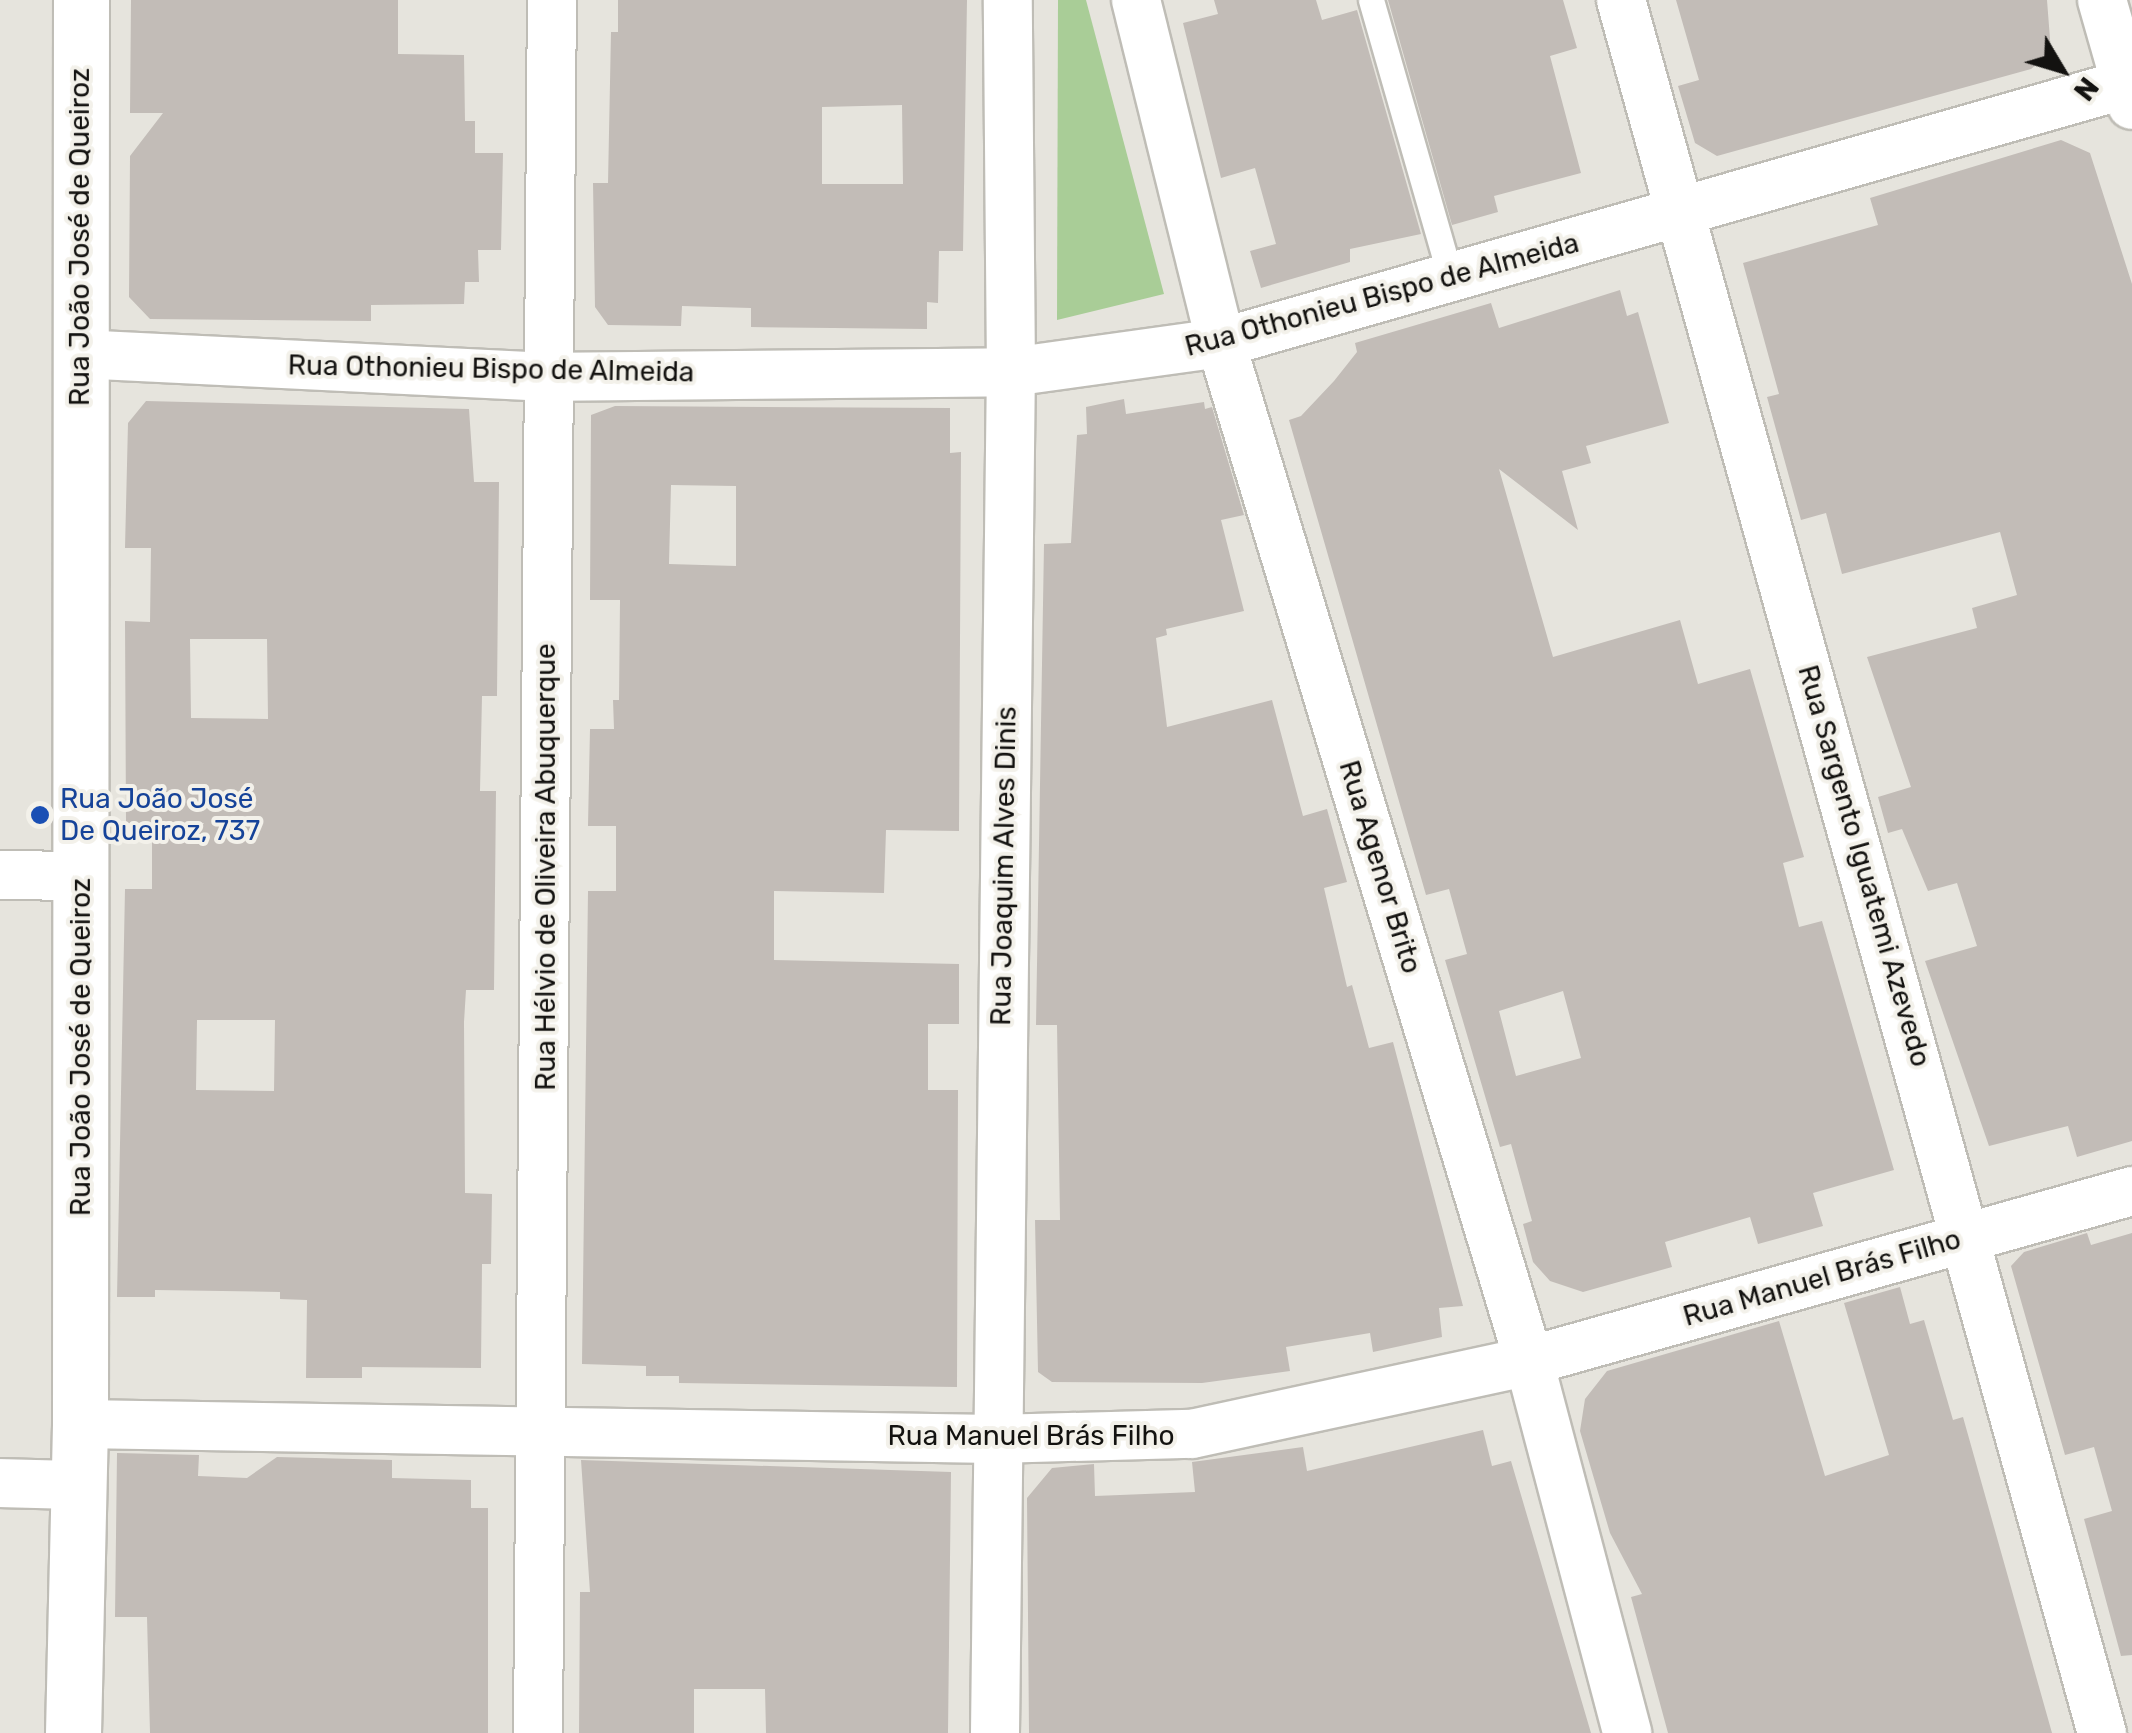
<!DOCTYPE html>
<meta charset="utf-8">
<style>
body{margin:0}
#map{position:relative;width:2132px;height:1733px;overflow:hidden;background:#e6e4dd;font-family:Rubik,sans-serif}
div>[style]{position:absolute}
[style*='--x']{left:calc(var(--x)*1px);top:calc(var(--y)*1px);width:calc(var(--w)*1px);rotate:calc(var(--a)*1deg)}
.green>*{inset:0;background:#a9cd97}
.building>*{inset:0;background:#c2bcb7}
.roads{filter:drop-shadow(2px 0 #bfbdb6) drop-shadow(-2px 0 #bfbdb6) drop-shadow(0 2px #bfbdb6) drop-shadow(0 -2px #bfbdb6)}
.lane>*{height:25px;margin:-12.5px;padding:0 12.5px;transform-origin:12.5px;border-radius:12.5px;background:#fff}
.street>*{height:48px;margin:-24px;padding:0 24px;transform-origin:24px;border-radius:24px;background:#fff}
.secondary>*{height:55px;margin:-27.5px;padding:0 27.5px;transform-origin:27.5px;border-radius:27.5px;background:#fff}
.dots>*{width:28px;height:28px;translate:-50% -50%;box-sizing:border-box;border:5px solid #f3f1ea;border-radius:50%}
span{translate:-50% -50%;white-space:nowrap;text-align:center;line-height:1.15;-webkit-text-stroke:8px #f3f1ea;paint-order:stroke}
.street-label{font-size:28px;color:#131210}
.transit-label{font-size:28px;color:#164399}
.left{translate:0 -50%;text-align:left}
.north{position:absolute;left:2012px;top:20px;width:100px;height:100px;-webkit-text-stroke:8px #f3f1ea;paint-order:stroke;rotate:128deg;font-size:28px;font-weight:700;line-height:40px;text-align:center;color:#131210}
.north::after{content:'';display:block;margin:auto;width:35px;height:45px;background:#131210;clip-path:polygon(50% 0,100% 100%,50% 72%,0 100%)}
</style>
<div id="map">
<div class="green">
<div style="clip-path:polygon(1058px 0,1086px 0,1164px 294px,1057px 320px)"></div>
</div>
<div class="building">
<div style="clip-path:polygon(131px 0,398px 0,398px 54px,464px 55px,465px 121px,475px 121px,475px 153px,503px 153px,501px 250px,478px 250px,479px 282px,465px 282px,464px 304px,371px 305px,371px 321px,150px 319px,129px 297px,130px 156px,163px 113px,130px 113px)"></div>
<div style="clip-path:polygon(evenodd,618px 0,967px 0,963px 251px,939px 251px,938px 303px,927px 302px,927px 329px,751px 327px,751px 308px,682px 306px,681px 326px,608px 325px,595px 307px,593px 183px,608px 183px,611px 32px,618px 32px,618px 0,902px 105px,903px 184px,822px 184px,822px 107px,902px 105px)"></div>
<div style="clip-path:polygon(1214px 0,1316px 0,1322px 20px,1357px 10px,1421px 234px,1350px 249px,1350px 262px,1261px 288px,1250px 251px,1276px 244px,1255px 168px,1221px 178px,1183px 23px,1218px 14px)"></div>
<div style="clip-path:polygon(1388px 0,1563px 0,1577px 48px,1550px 56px,1581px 173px,1494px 196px,1498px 212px,1452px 225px)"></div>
<div style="clip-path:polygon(1676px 0,2047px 0,2051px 52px,2031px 69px,1717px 156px,1695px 143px,1678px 86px,1699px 80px)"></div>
<div style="clip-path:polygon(2061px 140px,2090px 153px,2132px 284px,2132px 1141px,2077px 1157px,2068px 1126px,1989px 1146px,1925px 961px,1977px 946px,1957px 883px,1928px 891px,1902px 829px,1888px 833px,1878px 797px,1911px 787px,1867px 657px,1977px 628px,1972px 608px,2017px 595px,2000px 532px,1842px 574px,1826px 513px,1801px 520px,1767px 397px,1779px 394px,1743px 263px,1878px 225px,1870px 198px)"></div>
<div style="clip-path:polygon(evenodd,1620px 290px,1627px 316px,1638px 312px,1669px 423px,1586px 446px,1591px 463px,1562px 471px,1578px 530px,1499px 469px,1553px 657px,1680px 620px,1698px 684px,1750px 669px,1804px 857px,1783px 863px,1799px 927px,1822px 921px,1894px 1170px,1813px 1193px,1823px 1226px,1758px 1244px,1750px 1217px,1665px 1242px,1672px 1267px,1583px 1292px,1550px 1281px,1533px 1262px,1523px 1224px,1532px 1221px,1511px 1144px,1500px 1147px,1445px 960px,1467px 954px,1449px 889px,1426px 895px,1289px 420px,1301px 416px,1334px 381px,1357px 352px,1355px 343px,1491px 303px,1499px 328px,1620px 290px,1563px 991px,1581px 1058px,1516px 1076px,1499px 1011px,1563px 991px)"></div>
<div style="clip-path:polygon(1124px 399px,1126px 414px,1204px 402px,1205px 409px,1212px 407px,1244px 515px,1221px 520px,1244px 611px,1166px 629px,1167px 635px,1156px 638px,1167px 727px,1272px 700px,1303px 816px,1327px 809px,1347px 882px,1324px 888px,1347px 987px,1352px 985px,1369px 1048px,1393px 1042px,1463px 1306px,1439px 1308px,1442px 1337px,1373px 1352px,1370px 1333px,1286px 1347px,1290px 1371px,1202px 1383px,1052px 1382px,1038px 1372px,1035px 1220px,1060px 1220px,1057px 1025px,1036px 1025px,1044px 544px,1071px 543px,1077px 435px,1087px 434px,1086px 407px)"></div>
<div style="clip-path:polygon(evenodd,146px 401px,469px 409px,474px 482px,499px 482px,497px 696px,482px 696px,480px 791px,496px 791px,494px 990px,466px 990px,464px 1022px,465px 1193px,492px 1194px,491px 1264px,482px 1264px,481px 1368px,362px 1367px,362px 1378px,306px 1378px,307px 1300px,280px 1299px,280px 1292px,155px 1290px,155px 1297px,117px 1297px,125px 889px,152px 889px,152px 823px,126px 823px,125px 621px,150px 622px,151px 548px,125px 548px,128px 423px,146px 401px,190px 639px,267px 639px,268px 719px,191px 718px,190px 639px,146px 401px,197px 1020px,275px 1020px,274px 1091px,196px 1090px,197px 1020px)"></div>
<div style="clip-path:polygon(evenodd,615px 406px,950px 408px,950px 453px,961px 452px,959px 831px,886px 830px,884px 893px,774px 891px,774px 960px,959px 964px,959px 1024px,928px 1024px,928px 1090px,958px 1090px,957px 1387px,679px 1383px,679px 1376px,646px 1376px,646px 1366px,582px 1364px,588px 891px,616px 891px,616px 826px,588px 826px,590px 729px,614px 729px,613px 700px,619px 700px,620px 600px,590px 600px,591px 415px,615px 406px,671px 485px,736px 486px,736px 566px,669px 564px,671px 485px)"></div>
<div style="clip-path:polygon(2087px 1233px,2091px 1245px,2132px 1233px,2132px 1655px,2121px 1656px,2084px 1519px,2112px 1511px,2094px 1447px,2065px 1455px,2011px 1266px,2024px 1252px)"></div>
<div style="clip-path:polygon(1900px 1287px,1910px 1324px,1924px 1320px,1953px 1420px,1963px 1417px,2052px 1733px,1668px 1733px,1631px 1597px,1642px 1594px,1610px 1533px,1580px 1431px,1585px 1399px,1607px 1371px,1779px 1321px,1825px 1476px,1889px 1455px,1844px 1303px)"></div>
<div style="clip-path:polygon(1483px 1430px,1492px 1466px,1511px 1461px,1591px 1733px,1029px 1733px,1027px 1498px,1052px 1468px,1094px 1464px,1095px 1496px,1195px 1492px,1192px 1462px,1303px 1447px,1307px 1471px)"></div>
<div style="clip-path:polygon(117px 1453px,199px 1455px,198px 1476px,247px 1478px,277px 1457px,392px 1460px,392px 1478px,471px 1480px,471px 1508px,488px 1508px,488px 1733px,150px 1733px,147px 1617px,115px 1617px)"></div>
<div style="clip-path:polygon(581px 1460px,951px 1472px,948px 1733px,766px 1733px,765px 1689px,694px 1689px,694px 1733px,579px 1733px,580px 1592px,590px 1592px)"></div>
</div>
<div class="roads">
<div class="lane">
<div style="--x:1371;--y:0;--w:290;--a:74"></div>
</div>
<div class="street">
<div style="--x:1136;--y:0;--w:353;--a:76.1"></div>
<div style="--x:1221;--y:343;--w:1064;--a:73.17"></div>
<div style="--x:1529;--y:1361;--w:385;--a:75.2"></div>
<div style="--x:1621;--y:0;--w:1799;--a:74.49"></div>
<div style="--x:2102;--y:0;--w:109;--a:74.1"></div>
<div style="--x:78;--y:354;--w:471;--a:2.8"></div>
<div style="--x:548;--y:377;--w:463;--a:-0.6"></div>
<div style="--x:1011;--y:372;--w:212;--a:-7.9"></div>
<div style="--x:1221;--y:343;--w:941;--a:-15.97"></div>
<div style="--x:0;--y:875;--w:82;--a:0.7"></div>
<div style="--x:80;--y:1424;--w:915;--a:0.94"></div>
<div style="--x:995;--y:1439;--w:197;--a:-1.5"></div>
<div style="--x:1192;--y:1434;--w:345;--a:-12.2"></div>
<div style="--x:1529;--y:1361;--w:627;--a:-15.74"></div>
<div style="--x:0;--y:1483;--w:78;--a:1.5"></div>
<div style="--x:538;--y:1733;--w:1733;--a:-89.54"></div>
<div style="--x:995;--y:1733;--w:1361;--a:-89.33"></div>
<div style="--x:1011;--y:372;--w:372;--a:-90.5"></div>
</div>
<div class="secondary">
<div style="--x:73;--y:1733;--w:309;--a:-88.7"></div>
<div style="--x:80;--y:1424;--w:1424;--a:-89.96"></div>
</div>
</div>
<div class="dots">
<div style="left:40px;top:815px;background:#1a4fb4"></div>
</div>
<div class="street-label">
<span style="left:80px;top:237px;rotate:-90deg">Rua João José de Queiroz</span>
<span style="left:1382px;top:295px;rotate:-15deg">Rua Othonieu Bispo de Almeida</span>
<span style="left:491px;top:369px;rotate:1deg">Rua Othonieu Bispo de Almeida</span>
<span style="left:1004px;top:866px;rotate:-89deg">Rua Joaquim Alves Dinis</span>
<span style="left:1864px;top:866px;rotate:74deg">Rua Sargento Iguatemi Azevedo</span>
<span style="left:546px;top:867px;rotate:-90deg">Rua Hélvio de Oliveira Abuquerque</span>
<span style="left:1380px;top:867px;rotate:73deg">Rua Agenor Brito</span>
<span style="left:81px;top:1047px;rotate:-90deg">Rua João José de Queiroz</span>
<span style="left:1822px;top:1278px;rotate:-16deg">Rua Manuel Brás Filho</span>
<span style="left:1031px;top:1436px">Rua Manuel Brás Filho</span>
</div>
<div class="transit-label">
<span class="left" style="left:60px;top:815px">Rua João José<br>De Queiroz, 737</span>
</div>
<div class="north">N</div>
</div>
